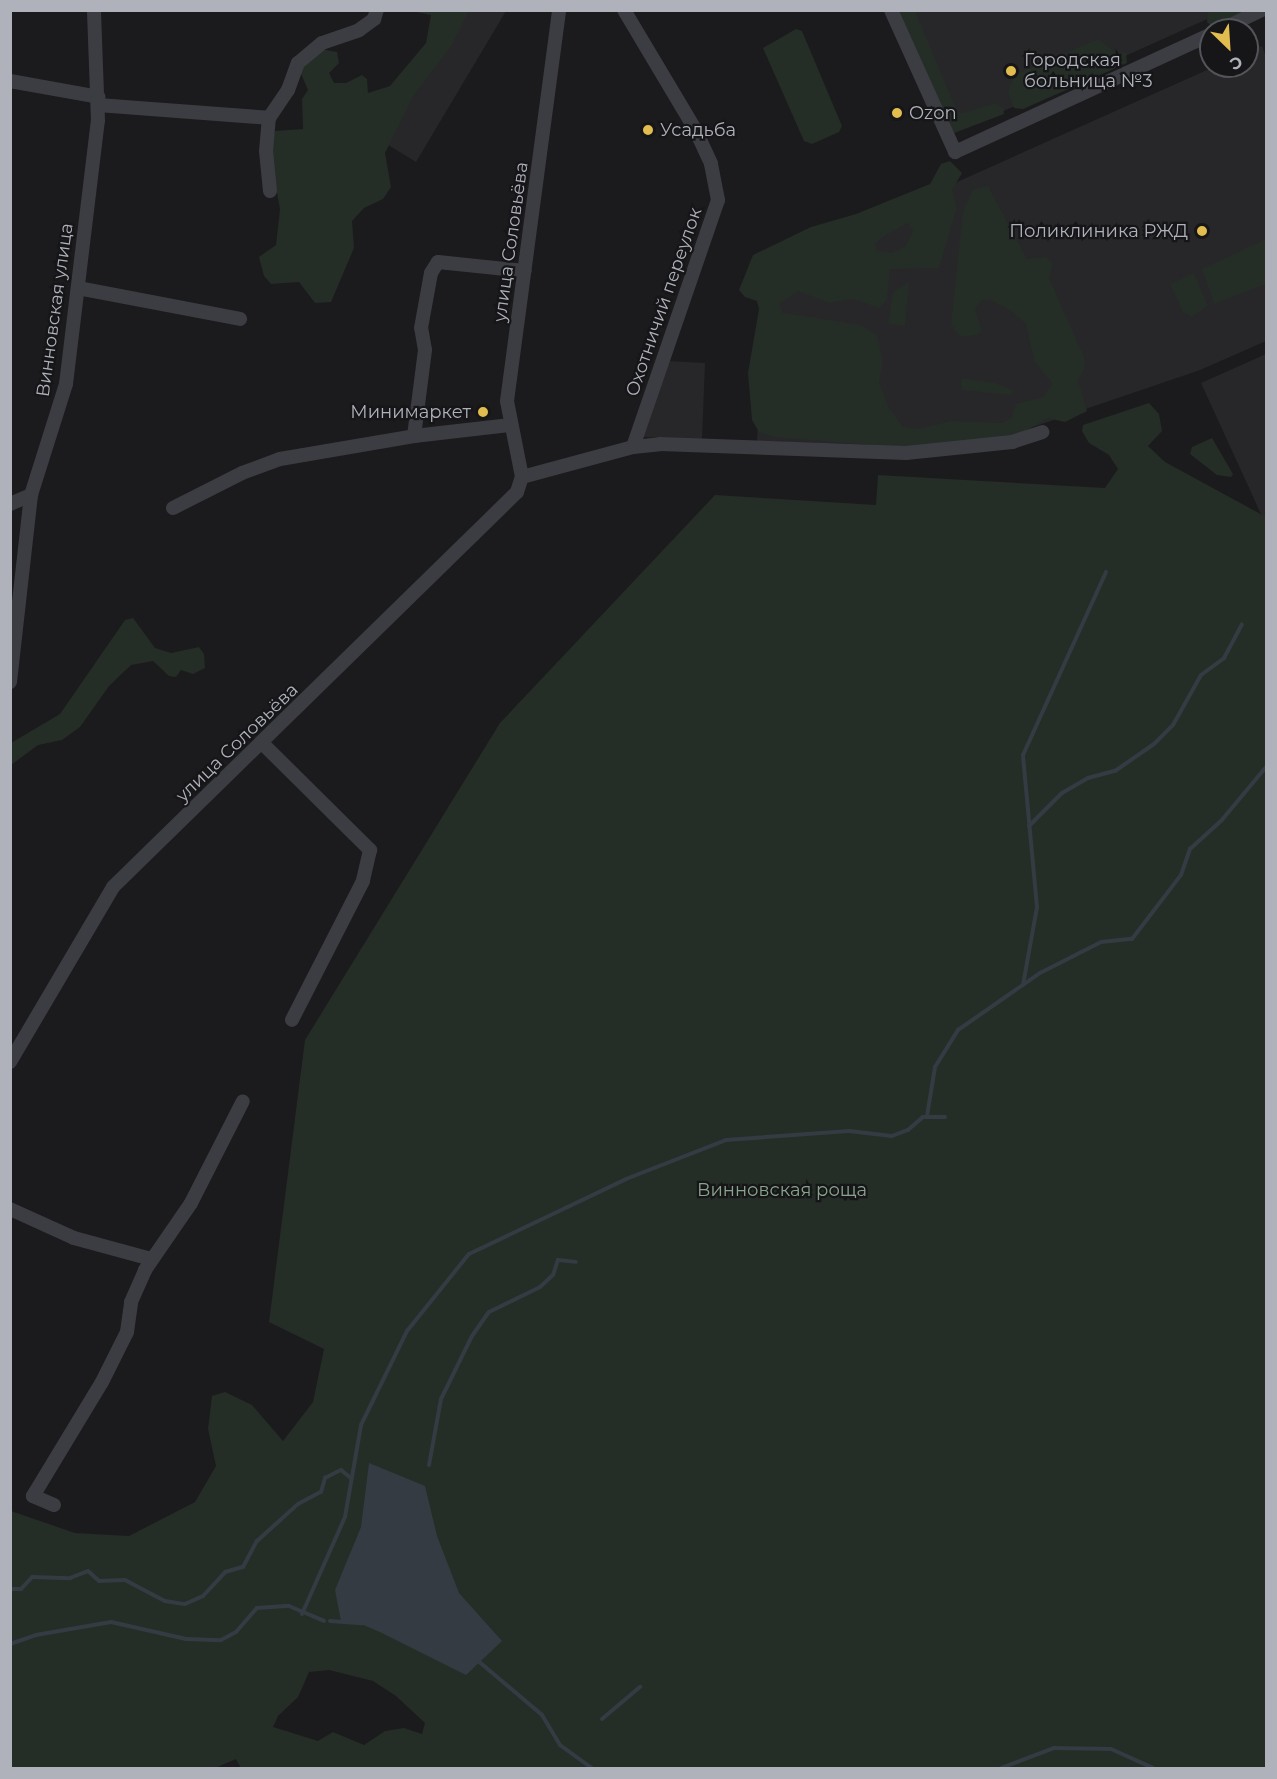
<!DOCTYPE html>
<meta charset="utf-8">
<style>
body{margin:0}
#map{position:relative;width:1277px;height:1779px;overflow:hidden;background:#1b1b1d;font-family:Montserrat,sans-serif}
div>[style]{position:absolute}
[style*='--x']{left:calc(var(--x)*1px);top:calc(var(--y)*1px);width:calc(var(--w)*1px);rotate:calc(var(--a)*1deg)}
.built>*{inset:0;background:#27272a}
.green>*{inset:0;background:#252d27}
.water>*{inset:0;background:#343b42}
.stream>*{height:4px;margin:-2px;padding:0 2px;transform-origin:2px;border-radius:2px;background:#343b42}
.street>*{height:14px;margin:-7px;padding:0 7px;transform-origin:7px;border-radius:7px;background:#3c3d42}
.dots>*{width:16px;height:16px;translate:-50% -50%;box-sizing:border-box;border:3px solid #161618;border-radius:50%}
span{translate:-50% -50%;white-space:nowrap;text-align:center;line-height:1.15;-webkit-text-stroke:4.5px #161618;paint-order:stroke}
.poi-label{font-size:18px;color:#afb2bb}
.left{translate:0 -50%;text-align:left}
.right{translate:-100% -50%;text-align:right}
.street-label{font-size:18px;color:#afb2bb}
.park-label{font-size:18px;color:#88a48c}
.frame{position:absolute;inset:0;border:12px solid #afb2bb;pointer-events:none}
.north{position:absolute;left:1199px;top:18px;width:60px;height:60px;box-sizing:border-box;background:#161618;border:2px solid #535459;border-radius:50%;rotate:155deg;font-size:16px;font-weight:700;line-height:24px;text-align:center;color:#afb2bb}
.north::after{content:'';display:block;margin:auto;width:21px;height:27px;background:#e1bc4f;clip-path:polygon(50% 0,100% 100%,50% 72%,0 100%)}
</style>
<div id="map">
<div class="built">
<div style="clip-path:polygon(458px 11px,506px 11px,416px 162px,385px 143px)"></div>
<div style="clip-path:polygon(902px 11px,1225px 11px,957px 132px)"></div>
<div style="clip-path:polygon(1262px 46px,1266px 57px,1266px 341px,1200px 370px,1012px 434px,888px 445px,757px 441px,767px 267px,1216px 66px,1247px 66px,1247px 53px)"></div>
<div style="clip-path:polygon(1266px 354px,1266px 525px,1201px 383px)"></div>
<div style="clip-path:polygon(667px 361px,705px 363px,702px 439px,643px 437px)"></div>
</div>
<div class="green">
<div style="clip-path:polygon(412px 11px,469px 11px,452px 45px,414px 95px,385px 153px,391px 187px,383px 199px,364px 208px,352px 221px,354px 248px,331px 302px,315px 303px,299px 282px,271px 284px,264px 276px,259px 257px,276px 245px,280px 209px,270px 154px,272px 137px,275px 131px,303px 129px,302px 99px,308px 90px,299px 69px,320px 49px,337px 52px,339px 63px,329px 73px,334px 83px,346px 83px,362px 75px,367px 79px,368px 93px,390px 86px,426px 43px,431px 15px)"></div>
<div style="clip-path:polygon(896px 11px,915px 11px,957px 111px,963px 113px,995px 103px,1003px 108px,1004px 114px,954px 133px)"></div>
<div style="clip-path:polygon(1208px 11px,1252px 11px,1213px 27px,1207px 22px)"></div>
<div style="clip-path:polygon(796px 29px,802px 31px,842px 126px,839px 132px,812px 144px,804px 141px,763px 48px)"></div>
<div style="clip-path:polygon(1098px 39px,1114px 51px,1126px 53px,1127px 63px,1023px 109px,1014px 108px,1008px 92px,1014px 75px)"></div>
<div style="clip-path:polygon(evenodd,950px 161px,962px 173px,952px 190px,957px 207px,939px 268px,890px 269px,887px 300px,879px 308px,853px 299px,829px 303px,798px 291px,779px 304px,783px 313px,861px 325px,877px 335px,883px 360px,879px 383px,889px 408px,903px 427px,919px 429px,951px 421px,1003px 423px,1012px 417px,1016px 404px,1044px 397px,1052px 383px,1034px 361px,1026px 324px,1011px 311px,993px 301px,982px 300px,975px 309px,982px 330px,977px 335px,961px 337px,951px 325px,963px 211px,973px 189px,988px 186px,1027px 259px,1046px 257px,1053px 264px,1049px 278px,1084px 357px,1085px 368px,1078px 380px,1087px 411px,1065px 422px,1048px 418px,1010px 440px,897px 447px,773px 437px,759px 432px,752px 420px,748px 373px,759px 309px,757px 301px,745px 297px,739px 290px,753px 255px,811px 227px,856px 214px,930px 184px,941px 164px,950px 161px,908px 223px,913px 231px,905px 247px,892px 253px,877px 251px,875px 244px,882px 237px,908px 223px)"></div>
<div style="clip-path:polygon(1266px 239px,1266px 284px,1214px 304px,1202px 269px)"></div>
<div style="clip-path:polygon(1194px 273px,1208px 306px,1191px 317px,1183px 312px,1170px 284px)"></div>
<div style="clip-path:polygon(909px 282px,905px 326px,888px 324px,893px 292px)"></div>
<div style="clip-path:polygon(962px 378px,995px 383px,1013px 390px,1012px 395px,961px 390px)"></div>
<div style="clip-path:polygon(evenodd,1149px 403px,1159px 414px,1162px 431px,1148px 446px,1165px 462px,1266px 517px,1266px 1768px,241px 1768px,236px 1759px,215px 1768px,11px 1768px,11px 1511px,75px 1533px,129px 1536px,195px 1502px,216px 1466px,208px 1429px,212px 1396px,225px 1392px,252px 1405px,283px 1441px,313px 1402px,324px 1349px,269px 1322px,305px 1040px,500px 723px,715px 495px,876px 505px,878px 475px,1105px 488px,1118px 469px,1109px 455px,1089px 443px,1082px 431px,1083px 425px,1149px 403px,329px 1670px,373px 1681px,396px 1696px,425px 1723px,422px 1734px,404px 1728px,385px 1731px,364px 1745px,333px 1732px,318px 1741px,273px 1727px,278px 1716px,298px 1697px,309px 1672px,329px 1670px)"></div>
<div style="clip-path:polygon(1212px 438px,1233px 474px,1231px 477px,1217px 475px,1190px 454px,1192px 447px)"></div>
<div style="clip-path:polygon(133px 618px,155px 648px,171px 653px,199px 647px,204px 654px,205px 668px,193px 674px,181px 670px,176px 677px,169px 676px,153px 661px,131px 665px,109px 686px,80px 727px,62px 740px,38px 745px,11px 765px,11px 743px,60px 714px,125px 620px)"></div>
</div>
<div class="water">
<div style="clip-path:polygon(369px 1463px,425px 1486px,437px 1536px,459px 1593px,502px 1641px,466px 1675px,382px 1633px,359px 1623px,341px 1621px,335px 1590px,361px 1527px)"></div>
</div>
<div class="stream">
<div style="--x:1029;--y:826;--w:47;--a:-45"></div>
<div style="--x:1062;--y:793;--w:30;--a:-30"></div>
<div style="--x:1088;--y:778;--w:28;--a:-15"></div>
<div style="--x:1115;--y:771;--w:47;--a:-34.7"></div>
<div style="--x:1154;--y:744;--w:27;--a:-45"></div>
<div style="--x:1173;--y:725;--w:57;--a:-60.8"></div>
<div style="--x:1201;--y:675;--w:29;--a:-36"></div>
<div style="--x:1224;--y:658;--w:38;--a:-62"></div>
<div style="--x:1023;--y:985;--w:79;--a:-79.8"></div>
<div style="--x:1037;--y:907;--w:153;--a:-95.3"></div>
<div style="--x:1023;--y:755;--w:201;--a:-65.6"></div>
<div style="--x:927;--y:1116;--w:50;--a:-80.7"></div>
<div style="--x:935;--y:1067;--w:44;--a:-58.1"></div>
<div style="--x:958;--y:1030;--w:100;--a:-34.8"></div>
<div style="--x:1040;--y:973;--w:68;--a:-26.9"></div>
<div style="--x:1101;--y:942;--w:31;--a:-6"></div>
<div style="--x:1132;--y:939;--w:81;--a:-52.6"></div>
<div style="--x:1181;--y:875;--w:28;--a:-71"></div>
<div style="--x:1190;--y:849;--w:42;--a:-42.1"></div>
<div style="--x:1221;--y:821;--w:70;--a:-50.2"></div>
<div style="--x:429;--y:1465;--w:67;--a:-79.7"></div>
<div style="--x:441;--y:1399;--w:70;--a:-63.8"></div>
<div style="--x:472;--y:1336;--w:29;--a:-55"></div>
<div style="--x:489;--y:1312;--w:57;--a:-26.1"></div>
<div style="--x:540;--y:1287;--w:18;--a:-43"></div>
<div style="--x:553;--y:1275;--w:16;--a:-72"></div>
<div style="--x:558;--y:1260;--w:18;--a:6"></div>
<div style="--x:10;--y:1589;--w:11;--a:0"></div>
<div style="--x:21;--y:1589;--w:16;--a:-47"></div>
<div style="--x:32;--y:1577;--w:38;--a:2"></div>
<div style="--x:70;--y:1578;--w:19;--a:-21"></div>
<div style="--x:88;--y:1571;--w:15;--a:42"></div>
<div style="--x:99;--y:1581;--w:26;--a:-2"></div>
<div style="--x:125;--y:1580;--w:45;--a:27.7"></div>
<div style="--x:165;--y:1601;--w:20;--a:9"></div>
<div style="--x:185;--y:1604;--w:20;--a:-24"></div>
<div style="--x:203;--y:1596;--w:33;--a:-47"></div>
<div style="--x:225;--y:1572;--w:19;--a:-16"></div>
<div style="--x:243;--y:1567;--w:30;--a:-62"></div>
<div style="--x:257;--y:1541;--w:55;--a:-42.1"></div>
<div style="--x:298;--y:1504;--w:26;--a:-28"></div>
<div style="--x:321;--y:1492;--w:15;--a:-74"></div>
<div style="--x:325;--y:1478;--w:18;--a:-27"></div>
<div style="--x:341;--y:1470;--w:13;--a:39"></div>
<div style="--x:302;--y:1614;--w:106;--a:-66.1"></div>
<div style="--x:345;--y:1517;--w:93;--a:-80.1"></div>
<div style="--x:361;--y:1425;--w:105;--a:-63.9"></div>
<div style="--x:407;--y:1331;--w:99;--a:-51.2"></div>
<div style="--x:469;--y:1254;--w:174;--a:-25.5"></div>
<div style="--x:626;--y:1179;--w:107;--a:-21.3"></div>
<div style="--x:726;--y:1140;--w:123;--a:-4.2"></div>
<div style="--x:849;--y:1131;--w:43;--a:6.6"></div>
<div style="--x:892;--y:1136;--w:17;--a:-21"></div>
<div style="--x:908;--y:1130;--w:20;--a:-41"></div>
<div style="--x:923;--y:1117;--w:22;--a:0"></div>
<div style="--x:330;--y:1621;--w:32;--a:4"></div>
<div style="--x:10;--y:1644;--w:28;--a:-19"></div>
<div style="--x:36;--y:1635;--w:76;--a:-9.8"></div>
<div style="--x:111;--y:1622;--w:77;--a:12.8"></div>
<div style="--x:186;--y:1639;--w:35;--a:2"></div>
<div style="--x:221;--y:1640;--w:17;--a:-28"></div>
<div style="--x:236;--y:1632;--w:32;--a:-49"></div>
<div style="--x:257;--y:1608;--w:32;--a:-4"></div>
<div style="--x:289;--y:1606;--w:38;--a:23"></div>
<div style="--x:477;--y:1660;--w:85;--a:40.2"></div>
<div style="--x:542;--y:1715;--w:35;--a:59"></div>
<div style="--x:560;--y:1745;--w:39;--a:36"></div>
<div style="--x:602;--y:1719;--w:50;--a:-40.1"></div>
<div style="--x:1001;--y:1768;--w:57;--a:-20.7"></div>
<div style="--x:1054;--y:1748;--w:57;--a:1"></div>
<div style="--x:1111;--y:1749;--w:46;--a:24.3"></div>
</div>
<div class="street">
<div style="--x:624;--y:10;--w:139;--a:59.2"></div>
<div style="--x:695;--y:129;--w:38;--a:65"></div>
<div style="--x:711;--y:164;--w:37;--a:79"></div>
<div style="--x:718;--y:200;--w:261;--a:109"></div>
<div style="--x:891;--y:10;--w:156;--a:65.7"></div>
<div style="--x:955;--y:152;--w:282;--a:-24.7"></div>
<div style="--x:1220;--y:30;--w:47;--a:-25.5"></div>
<div style="--x:10;--y:81;--w:90;--a:10.2"></div>
<div style="--x:98;--y:105;--w:171;--a:4.3"></div>
<div style="--x:270;--y:191;--w:40;--a:-95.7"></div>
<div style="--x:266;--y:151;--w:33;--a:-85"></div>
<div style="--x:269;--y:118;--w:34;--a:-56"></div>
<div style="--x:288;--y:90;--w:29;--a:-70"></div>
<div style="--x:298;--y:63;--w:31;--a:-40"></div>
<div style="--x:322;--y:43;--w:39;--a:-19"></div>
<div style="--x:359;--y:30;--w:19;--a:-36"></div>
<div style="--x:374;--y:19;--w:9;--a:-72"></div>
<div style="--x:78;--y:288;--w:165;--a:10.8"></div>
<div style="--x:414;--y:436;--w:87;--a:-82.7"></div>
<div style="--x:425;--y:350;--w:22;--a:-100"></div>
<div style="--x:421;--y:328;--w:56;--a:-79.7"></div>
<div style="--x:431;--y:273;--w:13;--a:-58"></div>
<div style="--x:438;--y:262;--w:87;--a:5.9"></div>
<div style="--x:522;--y:477;--w:115;--a:-15.1"></div>
<div style="--x:633;--y:447;--w:27;--a:-6"></div>
<div style="--x:660;--y:444;--w:246;--a:2.1"></div>
<div style="--x:906;--y:453;--w:107;--a:-5.9"></div>
<div style="--x:1012;--y:442;--w:32;--a:-18"></div>
<div style="--x:10;--y:504;--w:23;--a:-23"></div>
<div style="--x:173;--y:508;--w:77;--a:-26.9"></div>
<div style="--x:242;--y:473;--w:40;--a:-20.2"></div>
<div style="--x:280;--y:459;--w:136;--a:-9.7"></div>
<div style="--x:414;--y:436;--w:97;--a:-6.5"></div>
<div style="--x:10;--y:682;--w:188;--a:-83.6"></div>
<div style="--x:31;--y:495;--w:116;--a:-72.5"></div>
<div style="--x:66;--y:384;--w:265;--a:-83.1"></div>
<div style="--x:98;--y:121;--w:111;--a:-92.1"></div>
<div style="--x:263;--y:744;--w:151;--a:44.7"></div>
<div style="--x:370;--y:850;--w:32;--a:103"></div>
<div style="--x:363;--y:881;--w:156;--a:117.1"></div>
<div style="--x:10;--y:1062;--w:203;--a:-59.5"></div>
<div style="--x:113;--y:887;--w:565;--a:-44.35"></div>
<div style="--x:517;--y:492;--w:16;--a:-72"></div>
<div style="--x:522;--y:477;--w:77;--a:-101.2"></div>
<div style="--x:507;--y:401;--w:394;--a:-82.4"></div>
<div style="--x:10;--y:1209;--w:70;--a:24.4"></div>
<div style="--x:74;--y:1238;--w:80;--a:15.3"></div>
<div style="--x:54;--y:1505;--w:23;--a:-157"></div>
<div style="--x:33;--y:1496;--w:133;--a:-58.8"></div>
<div style="--x:102;--y:1382;--w:56;--a:-63.4"></div>
<div style="--x:127;--y:1332;--w:30;--a:-82"></div>
<div style="--x:131;--y:1302;--w:35;--a:-66"></div>
<div style="--x:145;--y:1270;--w:81;--a:-55.5"></div>
<div style="--x:191;--y:1203;--w:114;--a:-63"></div>
</div>
<div class="dots">
<div style="left:1011px;top:71px;background:#e1bc4f"></div>
<div style="left:897px;top:113px;background:#e1bc4f"></div>
<div style="left:648px;top:130px;background:#e1bc4f"></div>
<div style="left:1202px;top:231px;background:#e1bc4f"></div>
<div style="left:483px;top:412px;background:#e1bc4f"></div>
</div>
<div class="poi-label">
<span class="left" style="left:1024px;top:71px">Городская<br>больница №3</span>
<span class="left" style="left:909px;top:113px">Ozon</span>
<span class="left" style="left:660px;top:130px">Усадьба</span>
<span class="right" style="left:1188px;top:231px">Поликлиника РЖД</span>
<span class="right" style="left:471px;top:412px">Минимаркет</span>
</div>
<div class="street-label">
<span style="left:511px;top:242px;rotate:-82deg">улица Соловьёва</span>
<span style="left:664px;top:302px;rotate:-71deg">Охотничий переулок</span>
<span style="left:55px;top:310px;rotate:-82deg">Винновская улица</span>
<span style="left:237px;top:743px;rotate:-44deg">улица Соловьёва</span>
</div>
<div class="park-label">
<span style="left:782px;top:1190px">Винновская роща</span>
</div>
<div class="frame"></div>
<div class="north">С</div>
</div>
